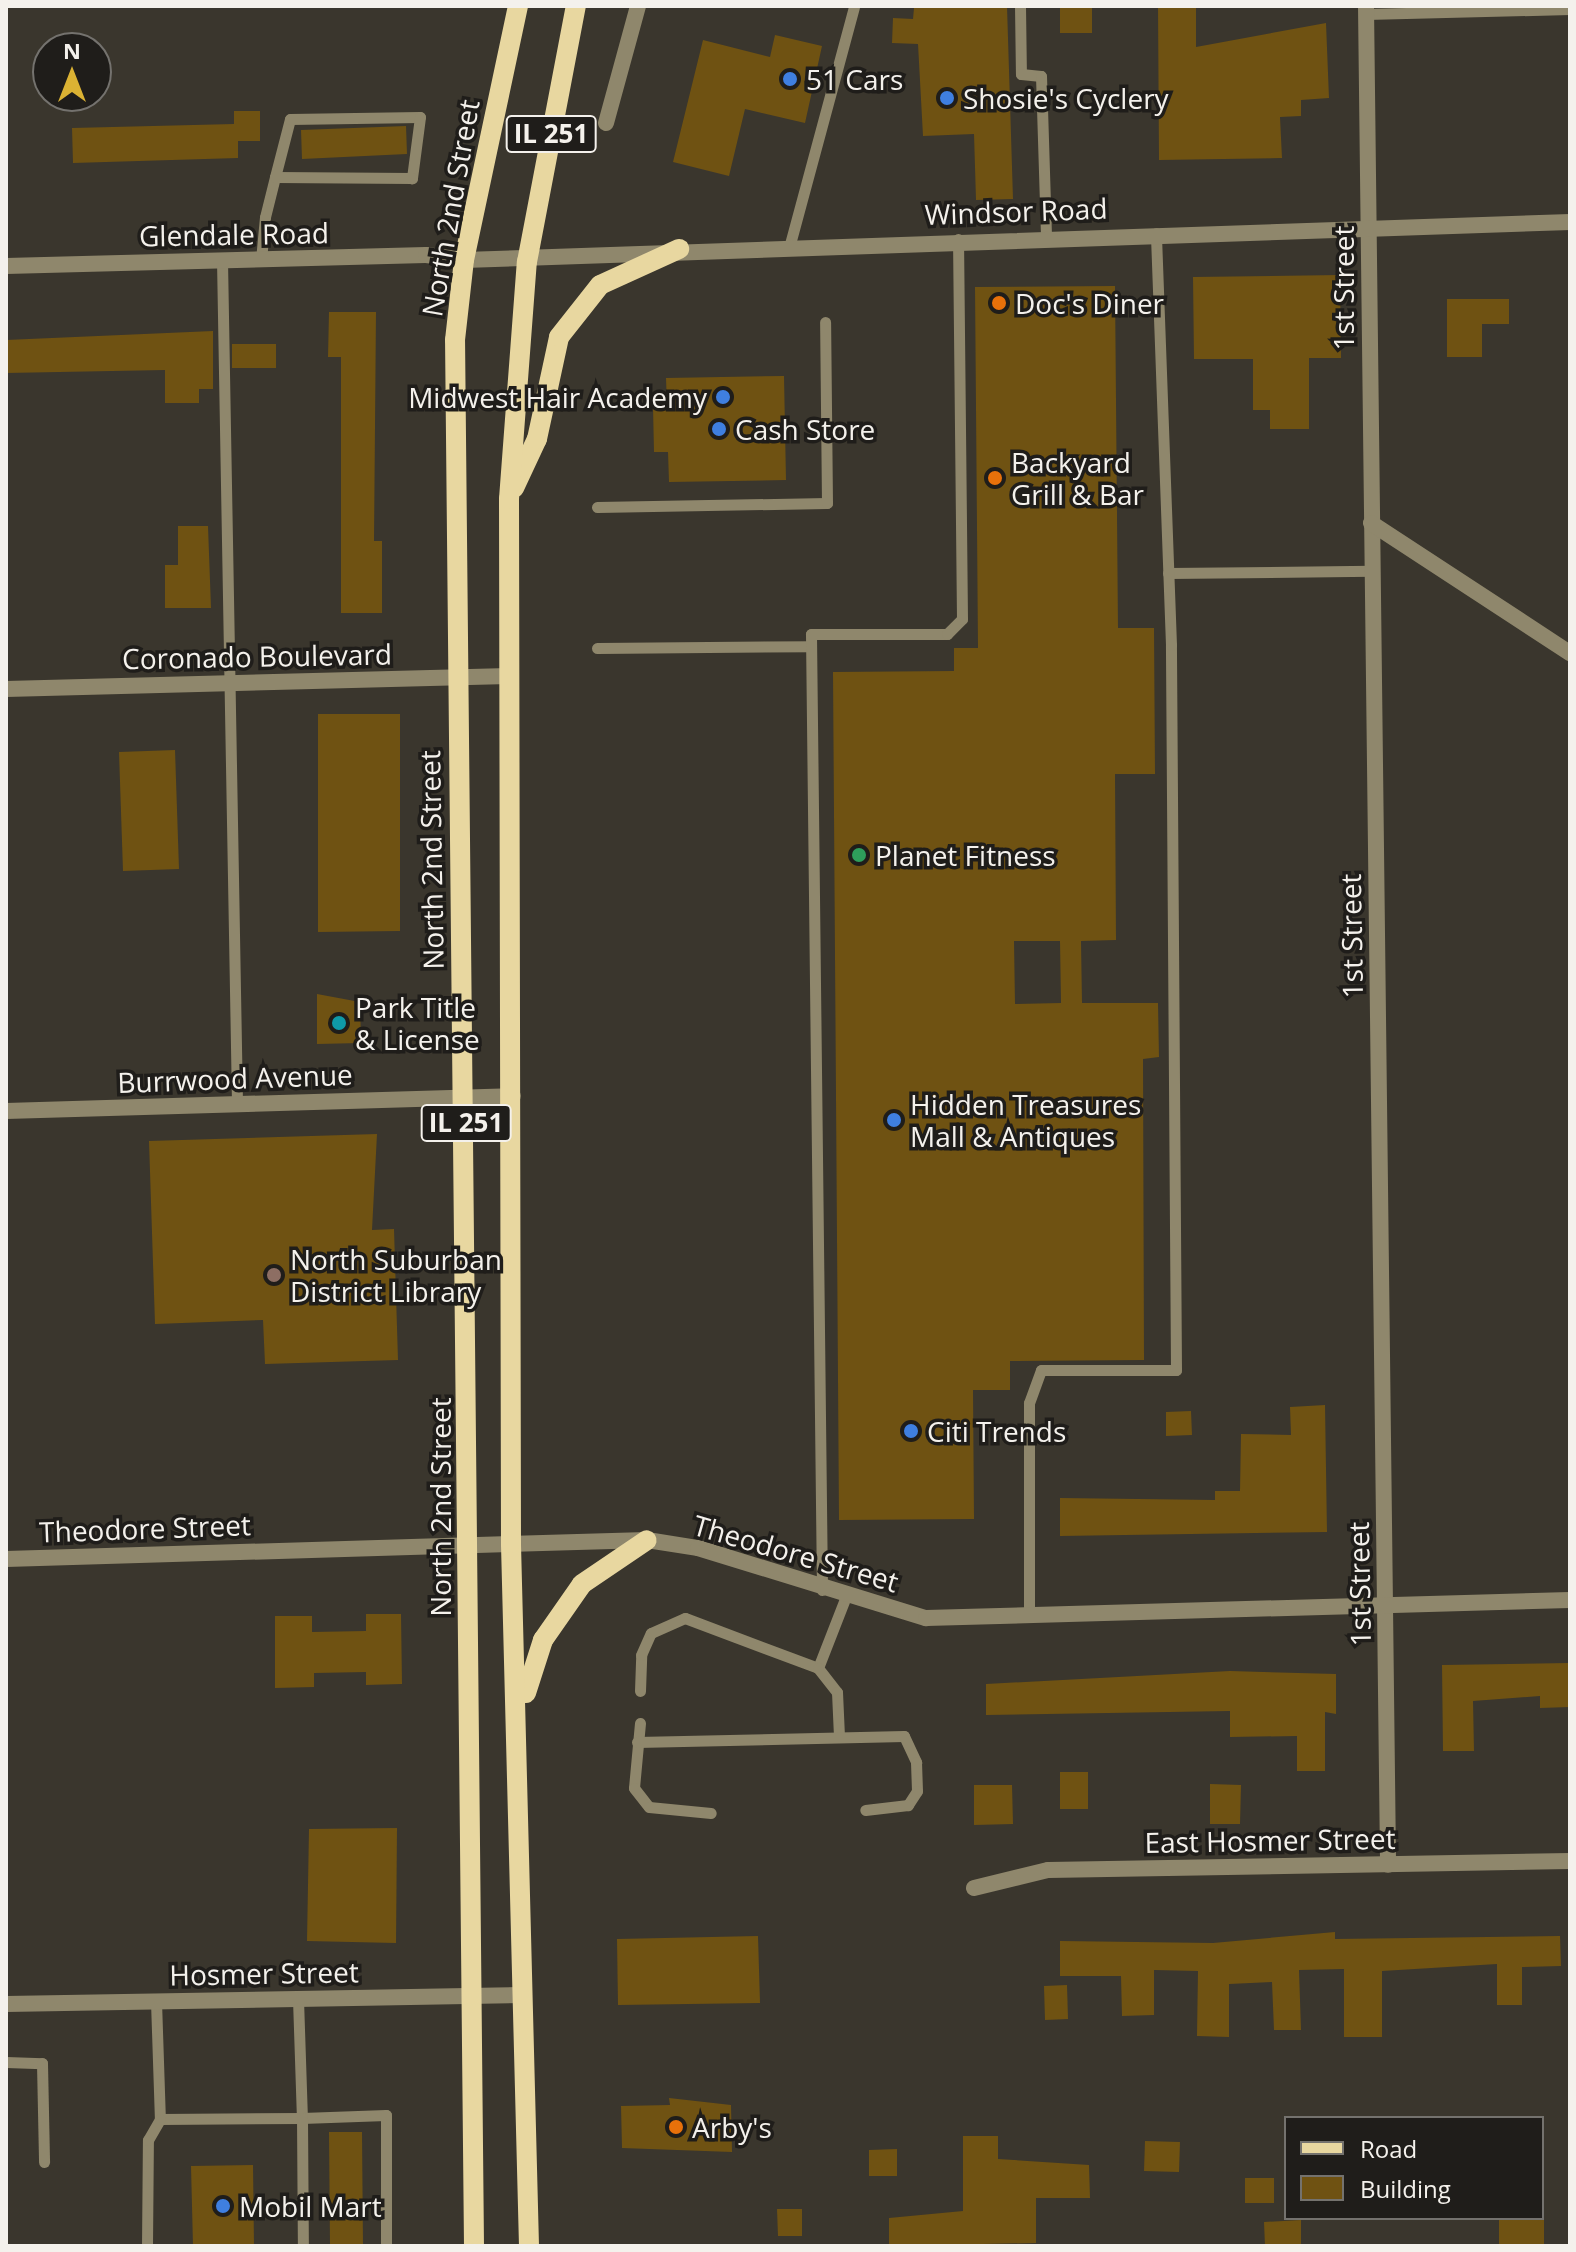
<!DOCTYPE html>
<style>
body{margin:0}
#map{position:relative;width:1576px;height:2252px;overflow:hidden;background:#3a362d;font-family:"Open Sans",sans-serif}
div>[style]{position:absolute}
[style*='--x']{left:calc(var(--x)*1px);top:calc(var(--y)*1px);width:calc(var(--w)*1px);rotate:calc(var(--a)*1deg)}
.building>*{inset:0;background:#6f5212}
.service>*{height:11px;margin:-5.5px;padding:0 5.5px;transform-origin:5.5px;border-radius:5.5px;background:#8f876c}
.minor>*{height:16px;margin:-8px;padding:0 8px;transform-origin:8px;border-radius:8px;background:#8f876c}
.tertiary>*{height:16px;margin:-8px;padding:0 8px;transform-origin:8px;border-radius:8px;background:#8f876c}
.primary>*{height:20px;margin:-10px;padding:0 10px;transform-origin:10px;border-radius:10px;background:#e8d7a0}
.dots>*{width:22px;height:22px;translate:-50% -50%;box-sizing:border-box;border:4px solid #1f1d1a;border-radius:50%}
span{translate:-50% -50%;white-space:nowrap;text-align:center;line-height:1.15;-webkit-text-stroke:7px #1f1d1a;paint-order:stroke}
.shield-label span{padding:2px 6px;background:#1f1d1a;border:2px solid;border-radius:6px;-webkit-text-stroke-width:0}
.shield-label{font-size:26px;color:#f4f1ec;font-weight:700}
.poi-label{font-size:28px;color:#f4f1ec}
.left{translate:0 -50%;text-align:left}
.right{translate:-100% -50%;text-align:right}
.street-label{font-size:28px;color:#f4f1ec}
.frame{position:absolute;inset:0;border:8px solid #f4f1ec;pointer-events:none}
.legend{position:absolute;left:1284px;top:2116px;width:260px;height:104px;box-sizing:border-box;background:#1f1d1a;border:2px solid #74726e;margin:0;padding:10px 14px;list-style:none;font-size:24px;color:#f4f1ec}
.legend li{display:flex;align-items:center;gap:16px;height:40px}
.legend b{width:40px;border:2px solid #74726e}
.north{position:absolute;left:32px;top:32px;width:80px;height:80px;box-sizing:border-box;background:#1f1d1a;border:2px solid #74726e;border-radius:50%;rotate:0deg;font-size:22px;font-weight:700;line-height:32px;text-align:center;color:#f4f1ec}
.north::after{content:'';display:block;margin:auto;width:28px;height:36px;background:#dbb233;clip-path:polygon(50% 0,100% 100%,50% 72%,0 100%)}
</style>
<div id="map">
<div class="building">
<div style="clip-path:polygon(1007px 6px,1013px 199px,976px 200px,974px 134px,923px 136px,918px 44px,892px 43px,893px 18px,913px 19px,914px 8px)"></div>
<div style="clip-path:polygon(1060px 6px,1092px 6px,1092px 33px,1060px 33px)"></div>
<div style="clip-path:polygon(1158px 6px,1196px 6px,1196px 47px,1326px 23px,1329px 98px,1301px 100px,1301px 116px,1280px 117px,1282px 158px,1159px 160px)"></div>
<div style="clip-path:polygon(775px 35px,822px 46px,805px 123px,745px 109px,729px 176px,673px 162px,703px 40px,770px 57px)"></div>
<div style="clip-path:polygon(234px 111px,260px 111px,260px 141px,238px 141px,238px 158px,73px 163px,72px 128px,234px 124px)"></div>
<div style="clip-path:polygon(406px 126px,407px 154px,302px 159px,301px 130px)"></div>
<div style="clip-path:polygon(1340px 275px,1341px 358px,1309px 358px,1309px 429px,1270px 429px,1270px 410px,1253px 410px,1253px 359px,1194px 359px,1193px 277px)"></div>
<div style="clip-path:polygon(evenodd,1115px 286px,1118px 628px,1154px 628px,1155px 774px,1115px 774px,1116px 940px,1081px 941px,1082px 1003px,1158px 1003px,1159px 1057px,1143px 1059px,1144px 1360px,1010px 1361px,1010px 1390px,973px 1390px,974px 1519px,839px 1520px,833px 672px,954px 671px,954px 648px,978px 648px,975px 287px,1115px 286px,1014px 941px,1060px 941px,1061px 1003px,1015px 1004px,1014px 941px)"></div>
<div style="clip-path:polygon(1447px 299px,1509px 299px,1509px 324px,1482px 324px,1482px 357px,1447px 357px)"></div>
<div style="clip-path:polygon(329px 312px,376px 312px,374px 541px,382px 541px,382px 613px,341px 613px,341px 357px,328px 357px)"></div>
<div style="clip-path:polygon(213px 331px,213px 389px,199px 389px,199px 403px,165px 403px,165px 370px,6px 373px,6px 340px)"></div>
<div style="clip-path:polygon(232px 344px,276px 344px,276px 368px,232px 368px)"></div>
<div style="clip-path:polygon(784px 376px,786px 480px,669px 482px,668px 452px,654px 452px,653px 407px,667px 407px,666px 378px)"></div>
<div style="clip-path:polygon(178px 526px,208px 526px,211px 608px,165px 608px,165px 565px,178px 565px)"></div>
<div style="clip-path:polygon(318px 714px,400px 714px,400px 931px,318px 932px)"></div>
<div style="clip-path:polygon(175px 750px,179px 869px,123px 871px,119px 752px)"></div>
<div style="clip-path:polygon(317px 994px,360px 1002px,361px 1043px,317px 1044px)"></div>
<div style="clip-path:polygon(377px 1134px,372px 1230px,394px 1229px,398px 1360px,265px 1364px,263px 1320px,155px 1324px,149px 1141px)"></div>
<div style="clip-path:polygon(1325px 1405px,1327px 1532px,1060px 1536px,1060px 1498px,1215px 1500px,1215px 1491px,1240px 1491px,1241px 1434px,1291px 1435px,1290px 1407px)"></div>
<div style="clip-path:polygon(1191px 1411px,1192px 1435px,1166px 1436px,1166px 1412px)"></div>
<div style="clip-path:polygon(366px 1614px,401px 1614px,402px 1684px,366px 1685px,366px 1672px,314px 1673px,314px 1687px,275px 1688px,275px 1616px,312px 1616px,312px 1632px,366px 1631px)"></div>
<div style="clip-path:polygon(1569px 1663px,1570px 1707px,1540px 1708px,1540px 1696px,1473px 1701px,1474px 1751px,1443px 1751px,1442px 1665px)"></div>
<div style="clip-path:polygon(1230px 1671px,1336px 1674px,1336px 1714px,1325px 1712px,1325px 1771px,1297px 1771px,1297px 1736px,1230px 1737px,1230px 1711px,986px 1715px,986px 1684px)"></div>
<div style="clip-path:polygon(1060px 1772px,1088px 1772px,1088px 1809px,1060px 1809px)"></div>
<div style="clip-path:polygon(1210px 1784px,1241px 1785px,1240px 1824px,1210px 1824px)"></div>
<div style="clip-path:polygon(974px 1785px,1012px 1785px,1013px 1824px,974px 1825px)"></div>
<div style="clip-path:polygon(397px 1828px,396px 1943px,307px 1941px,309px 1829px)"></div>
<div style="clip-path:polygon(1335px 1932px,1335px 1939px,1560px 1936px,1561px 1966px,1522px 1967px,1522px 2005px,1497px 2005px,1497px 1964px,1382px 1971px,1382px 2037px,1344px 2037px,1344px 1969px,1299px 1970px,1301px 2030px,1274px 2030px,1272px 1982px,1229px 1984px,1229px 2037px,1197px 2036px,1198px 1971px,1154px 1970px,1154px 2015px,1122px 2016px,1121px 1976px,1060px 1976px,1060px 1941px,1213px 1943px)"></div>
<div style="clip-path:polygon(758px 1936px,760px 2003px,618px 2005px,617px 1939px)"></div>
<div style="clip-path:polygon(1067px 1985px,1068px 2019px,1045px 2020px,1044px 1986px)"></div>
<div style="clip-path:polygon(669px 2098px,731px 2105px,732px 2152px,622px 2148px,621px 2106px,670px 2105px)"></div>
<div style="clip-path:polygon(329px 2132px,362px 2132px,363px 2246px,330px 2246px)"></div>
<div style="clip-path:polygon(963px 2136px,998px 2136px,998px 2159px,1089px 2165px,1090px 2198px,1036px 2198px,1036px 2243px,889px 2246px,889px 2218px,963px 2211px)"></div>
<div style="clip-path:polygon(1145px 2141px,1180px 2142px,1179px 2172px,1144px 2171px)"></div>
<div style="clip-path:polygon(897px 2149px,897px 2176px,869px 2176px,869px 2150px)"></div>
<div style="clip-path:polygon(253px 2165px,254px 2246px,193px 2246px,191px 2166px)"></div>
<div style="clip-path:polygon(1245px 2178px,1274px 2178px,1274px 2203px,1245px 2203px)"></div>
<div style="clip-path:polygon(777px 2209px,802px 2209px,802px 2236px,778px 2236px)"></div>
<div style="clip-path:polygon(1499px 2218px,1544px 2218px,1544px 2246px,1499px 2246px)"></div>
<div style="clip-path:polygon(1301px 2220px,1301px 2246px,1265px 2246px,1264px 2222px)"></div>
</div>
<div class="service">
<div style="--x:1020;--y:6;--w:68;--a:89.2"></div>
<div style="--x:1021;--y:74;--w:20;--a:6"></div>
<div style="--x:1041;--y:76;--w:160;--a:88.2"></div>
<div style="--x:1366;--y:14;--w:204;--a:-1.4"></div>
<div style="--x:790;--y:244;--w:246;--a:-74.9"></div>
<div style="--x:222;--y:260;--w:844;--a:88.98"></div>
<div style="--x:261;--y:260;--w:43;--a:-84.7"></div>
<div style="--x:265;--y:217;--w:41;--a:-76"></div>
<div style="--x:275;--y:177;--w:60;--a:-75.5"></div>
<div style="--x:290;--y:119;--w:130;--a:-0.9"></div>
<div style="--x:420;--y:117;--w:62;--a:97.5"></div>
<div style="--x:412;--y:178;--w:137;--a:-179.6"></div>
<div style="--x:597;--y:507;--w:230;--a:-1"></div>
<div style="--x:827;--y:503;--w:181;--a:-90.6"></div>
<div style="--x:1168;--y:573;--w:204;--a:-0.6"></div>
<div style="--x:597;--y:648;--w:214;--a:-0.5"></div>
<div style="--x:822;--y:1590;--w:956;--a:-90.66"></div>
<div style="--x:811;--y:634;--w:136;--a:0"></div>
<div style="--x:947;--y:634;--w:21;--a:-45"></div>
<div style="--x:962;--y:619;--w:380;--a:-90.6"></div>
<div style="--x:1029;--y:1616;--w:213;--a:-90"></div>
<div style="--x:1029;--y:1403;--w:35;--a:-70"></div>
<div style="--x:1041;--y:1370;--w:135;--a:0"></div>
<div style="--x:1176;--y:1370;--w:725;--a:-90.4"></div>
<div style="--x:1171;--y:645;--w:412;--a:-92.1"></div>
<div style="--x:818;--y:1668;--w:77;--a:-68.7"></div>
<div style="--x:640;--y:1691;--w:36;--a:-88"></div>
<div style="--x:641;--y:1655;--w:24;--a:-66"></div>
<div style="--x:651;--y:1633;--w:37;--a:-24"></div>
<div style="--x:685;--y:1618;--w:142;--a:20.6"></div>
<div style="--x:818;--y:1668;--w:31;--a:52"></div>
<div style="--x:837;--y:1692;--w:44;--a:87.4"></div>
<div style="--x:640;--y:1723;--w:65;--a:95.3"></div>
<div style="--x:634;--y:1788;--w:24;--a:52"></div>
<div style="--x:649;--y:1807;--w:62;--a:5.5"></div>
<div style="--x:637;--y:1742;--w:267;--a:-1.3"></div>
<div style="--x:904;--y:1736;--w:29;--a:65"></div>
<div style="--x:916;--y:1762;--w:29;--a:88"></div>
<div style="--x:917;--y:1791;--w:17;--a:123"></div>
<div style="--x:908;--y:1805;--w:43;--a:173.4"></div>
<div style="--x:298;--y:1999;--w:119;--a:88.1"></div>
<div style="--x:302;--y:2118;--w:84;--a:-2"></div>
<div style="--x:386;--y:2115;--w:131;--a:90"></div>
<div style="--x:156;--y:2001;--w:118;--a:88.1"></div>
<div style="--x:160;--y:2119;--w:142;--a:-0.4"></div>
<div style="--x:302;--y:2118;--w:128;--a:89.6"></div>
<div style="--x:6;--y:2062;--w:36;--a:2"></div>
<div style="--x:42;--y:2063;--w:99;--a:88.8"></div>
<div style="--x:147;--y:2246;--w:106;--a:-89.5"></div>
<div style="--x:148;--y:2140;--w:24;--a:-60"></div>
</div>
<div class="minor">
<div style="--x:1366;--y:6;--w:1859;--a:89.32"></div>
<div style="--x:606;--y:123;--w:121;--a:-74.7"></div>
<div style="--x:6;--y:266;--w:420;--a:-1.5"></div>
<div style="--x:426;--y:255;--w:38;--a:7"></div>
<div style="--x:1371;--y:523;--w:238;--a:33.2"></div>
<div style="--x:6;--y:689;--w:503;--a:-1.48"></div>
<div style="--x:6;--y:1111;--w:507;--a:-1.69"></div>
<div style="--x:6;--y:1559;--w:641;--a:-1.7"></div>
<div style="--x:647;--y:1540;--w:52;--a:8.9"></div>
<div style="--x:698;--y:1548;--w:239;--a:17.1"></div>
<div style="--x:926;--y:1618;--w:644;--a:-1.6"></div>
<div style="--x:974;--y:1888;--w:76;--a:-13.7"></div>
<div style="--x:1048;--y:1870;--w:522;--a:-0.99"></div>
<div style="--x:6;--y:2004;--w:517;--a:-1"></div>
</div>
<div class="tertiary">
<div style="--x:464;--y:260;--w:1107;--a:-1.97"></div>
</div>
<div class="primary">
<div style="--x:514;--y:488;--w:54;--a:-64.9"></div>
<div style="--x:537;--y:439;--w:104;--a:-77.8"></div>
<div style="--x:559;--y:337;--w:66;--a:-51.7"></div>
<div style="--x:600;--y:285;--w:87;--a:-24.5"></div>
<div style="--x:526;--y:1693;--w:56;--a:-72.2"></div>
<div style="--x:543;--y:1640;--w:68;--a:-55.1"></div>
<div style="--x:582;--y:1584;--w:78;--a:-34.1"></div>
<div style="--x:474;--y:2246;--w:1906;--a:-90.57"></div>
<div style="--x:455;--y:340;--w:81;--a:-83.6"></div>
<div style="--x:464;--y:260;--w:260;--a:-78"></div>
<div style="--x:529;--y:2246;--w:703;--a:-91.47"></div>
<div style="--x:511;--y:1543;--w:1044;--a:-90.11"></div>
<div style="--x:509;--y:499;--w:238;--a:-85.7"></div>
<div style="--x:527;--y:262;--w:261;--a:-79.2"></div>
</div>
<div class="dots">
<div style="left:790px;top:79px;background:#3f7fe0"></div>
<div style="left:947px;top:98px;background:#3f7fe0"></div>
<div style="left:999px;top:303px;background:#e8710a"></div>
<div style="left:723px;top:397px;background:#3f7fe0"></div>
<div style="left:719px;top:429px;background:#3f7fe0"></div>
<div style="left:995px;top:478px;background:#e8710a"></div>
<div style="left:859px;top:855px;background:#2e9e5b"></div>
<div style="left:339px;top:1023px;background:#0f9aa8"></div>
<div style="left:894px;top:1120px;background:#3f7fe0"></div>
<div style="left:274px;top:1275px;background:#8d6e63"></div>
<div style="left:911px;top:1431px;background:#3f7fe0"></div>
<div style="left:676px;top:2127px;background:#e8710a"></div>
<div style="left:223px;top:2206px;background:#3f7fe0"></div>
</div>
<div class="shield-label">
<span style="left:551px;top:134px">IL 251</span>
<span style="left:466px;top:1123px">IL 251</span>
</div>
<div class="poi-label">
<span class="left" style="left:806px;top:79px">51 Cars</span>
<span class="left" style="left:963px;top:98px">Shosie's Cyclery</span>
<span class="left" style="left:1015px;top:303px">Doc's Diner</span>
<span class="right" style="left:707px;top:397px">Midwest Hair Academy</span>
<span class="left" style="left:735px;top:429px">Cash Store</span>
<span class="left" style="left:1011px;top:478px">Backyard<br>Grill &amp; Bar</span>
<span class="left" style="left:875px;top:855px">Planet Fitness</span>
<span class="left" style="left:355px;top:1023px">Park Title<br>&amp; License</span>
<span class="left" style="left:910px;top:1120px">Hidden Treasures<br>Mall &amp; Antiques</span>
<span class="left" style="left:290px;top:1275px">North Suburban<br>District Library</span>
<span class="left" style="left:927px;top:1431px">Citi Trends</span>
<span class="left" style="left:692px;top:2127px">Arby's</span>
<span class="left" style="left:239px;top:2206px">Mobil Mart</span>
</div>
<div class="street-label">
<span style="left:450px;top:208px;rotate:-80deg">North 2nd Street</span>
<span style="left:1016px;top:211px;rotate:-2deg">Windsor Road</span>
<span style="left:234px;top:234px;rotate:-1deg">Glendale Road</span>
<span style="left:1343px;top:288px;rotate:-90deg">1st Street</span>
<span style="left:257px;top:656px;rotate:-1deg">Coronado Boulevard</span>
<span style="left:431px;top:860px;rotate:-91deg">North 2nd Street</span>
<span style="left:1351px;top:936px;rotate:-91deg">1st Street</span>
<span style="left:235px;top:1078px;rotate:-2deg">Burrwood Avenue</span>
<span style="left:440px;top:1507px;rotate:-90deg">North 2nd Street</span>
<span style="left:145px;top:1528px;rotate:-2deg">Theodore Street</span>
<span style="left:796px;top:1553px;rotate:16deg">Theodore Street</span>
<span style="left:1359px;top:1584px;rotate:-91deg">1st Street</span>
<span style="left:1270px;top:1840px;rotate:-1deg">East Hosmer Street</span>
<span style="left:264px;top:1973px;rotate:-1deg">Hosmer Street</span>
</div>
<div class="frame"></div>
<ul class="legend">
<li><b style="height:10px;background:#e8d7a0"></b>Road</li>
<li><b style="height:22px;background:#6f5212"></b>Building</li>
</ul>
<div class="north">N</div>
</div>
